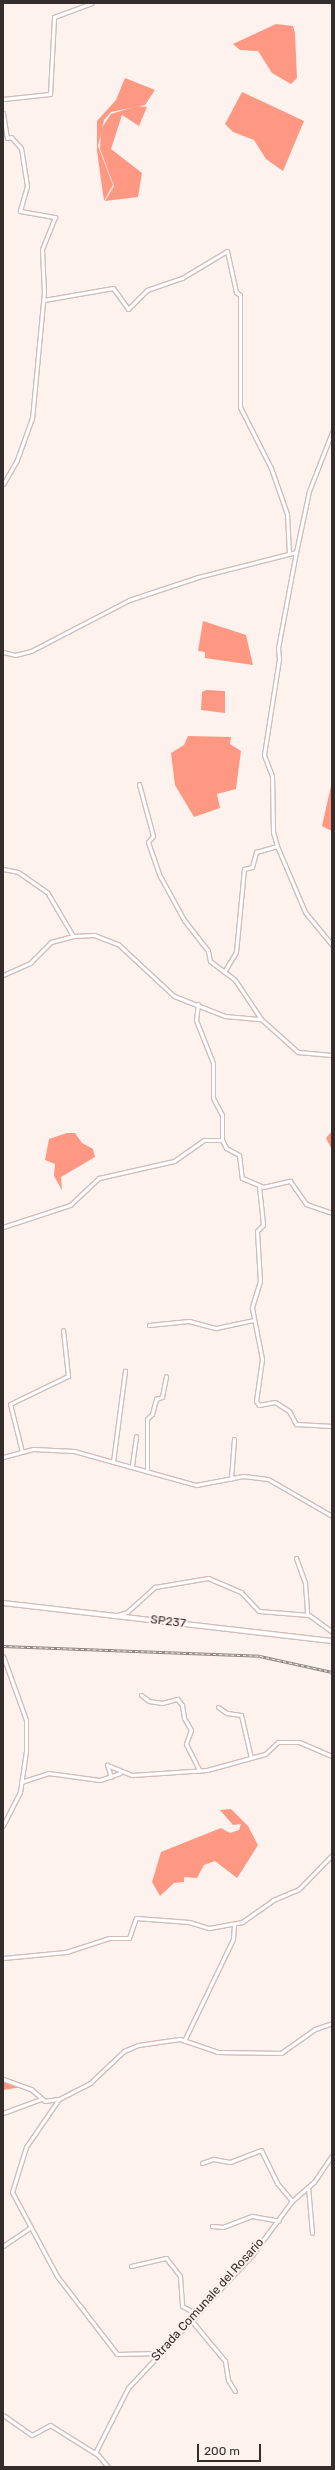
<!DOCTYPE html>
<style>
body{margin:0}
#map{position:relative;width:335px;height:2470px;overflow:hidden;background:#fef2ef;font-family:Rubik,sans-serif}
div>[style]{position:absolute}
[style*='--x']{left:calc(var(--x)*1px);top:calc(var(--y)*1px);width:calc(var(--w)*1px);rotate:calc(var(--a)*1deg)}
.forest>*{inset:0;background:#fe9883}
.roads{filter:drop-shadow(1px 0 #d1beba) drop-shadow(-1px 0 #d1beba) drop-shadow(0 1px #d1beba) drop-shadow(0 -1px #d1beba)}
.minor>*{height:3px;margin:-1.5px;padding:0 1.5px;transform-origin:1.5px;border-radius:1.5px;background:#fff}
.major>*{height:4px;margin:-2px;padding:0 2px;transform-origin:2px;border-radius:2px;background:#fff}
.rail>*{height:2.5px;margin-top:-1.25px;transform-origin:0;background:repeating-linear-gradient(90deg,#fef2ef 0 3px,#8e8582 0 6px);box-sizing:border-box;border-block:1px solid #8e8582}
span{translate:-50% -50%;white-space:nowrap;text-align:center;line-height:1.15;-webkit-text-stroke:4px #fef2ef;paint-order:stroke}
.street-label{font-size:12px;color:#342d2b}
.frame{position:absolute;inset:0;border:4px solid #342d2b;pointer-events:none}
.scale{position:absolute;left:197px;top:2444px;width:64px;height:18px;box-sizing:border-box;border:2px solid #342d2b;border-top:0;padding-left:5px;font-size:12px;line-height:14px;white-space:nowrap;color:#342d2b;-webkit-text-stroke:3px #fef2ef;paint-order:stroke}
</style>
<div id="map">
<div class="forest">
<div style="clip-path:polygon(276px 24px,293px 26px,295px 33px,297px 78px,291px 84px,272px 73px,258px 51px,240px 50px,233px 44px)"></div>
<div style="clip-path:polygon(125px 78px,155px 90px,145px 105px,111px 112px,104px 120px,98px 146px,113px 185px,104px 201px,97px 151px,97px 121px,116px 100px)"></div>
<div style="clip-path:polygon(242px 92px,304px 121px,283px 171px,266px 159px,254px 140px,233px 132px,225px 124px)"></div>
<div style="clip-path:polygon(137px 106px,147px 107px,139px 126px,122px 115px,111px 149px,142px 173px,138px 197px,105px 201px,114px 186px,100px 149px,101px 129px,111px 114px)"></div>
<div style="clip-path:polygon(203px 621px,246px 635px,253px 665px,205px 658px,205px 652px,198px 651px)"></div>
<div style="clip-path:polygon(206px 690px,225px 691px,225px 713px,201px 710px,202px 692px)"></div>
<div style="clip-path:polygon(188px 736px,231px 737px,230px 744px,241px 751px,236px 789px,217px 794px,220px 808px,194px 817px,175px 785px,171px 753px,184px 745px)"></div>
<div style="clip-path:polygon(331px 786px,332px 786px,332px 831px,322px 826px)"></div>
<div style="clip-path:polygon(332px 1131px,332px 1150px,326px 1138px)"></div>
<div style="clip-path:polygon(67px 1133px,75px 1133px,82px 1143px,93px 1149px,95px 1157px,61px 1177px,62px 1190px,54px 1176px,55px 1164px,45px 1160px,49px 1139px)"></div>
<div style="clip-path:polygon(231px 1809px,248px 1826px,258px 1845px,241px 1872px,237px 1878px,215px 1861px,204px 1865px,197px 1878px,184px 1877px,184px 1882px,174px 1883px,160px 1896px,152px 1882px,161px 1852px,221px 1828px,230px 1833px,239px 1830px,241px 1824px,233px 1825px,220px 1810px)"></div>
<div style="clip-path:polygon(3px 2080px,22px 2087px,3px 2090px)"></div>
</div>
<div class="roads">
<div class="minor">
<div style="--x:3;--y:99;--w:47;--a:-6.1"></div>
<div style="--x:50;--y:94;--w:77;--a:-87"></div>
<div style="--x:54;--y:17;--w:40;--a:-20.2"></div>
<div style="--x:3;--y:113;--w:25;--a:81"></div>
<div style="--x:7;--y:138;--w:4;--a:-14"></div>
<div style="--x:11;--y:137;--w:15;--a:48"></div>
<div style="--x:21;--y:148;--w:38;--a:81"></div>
<div style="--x:27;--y:186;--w:26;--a:106"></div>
<div style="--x:20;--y:211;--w:36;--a:10"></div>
<div style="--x:55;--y:217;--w:35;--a:112"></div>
<div style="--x:42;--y:250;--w:42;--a:87.3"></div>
<div style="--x:44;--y:292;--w:127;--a:95.4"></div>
<div style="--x:32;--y:418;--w:45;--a:109.7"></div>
<div style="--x:17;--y:460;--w:28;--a:120"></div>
<div style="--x:44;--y:300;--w:70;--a:-9.9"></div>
<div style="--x:113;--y:288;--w:26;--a:54"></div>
<div style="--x:128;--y:309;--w:27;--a:-45"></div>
<div style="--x:147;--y:290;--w:37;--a:-19"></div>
<div style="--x:182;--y:278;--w:52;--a:-31"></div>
<div style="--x:227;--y:251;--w:42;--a:77.6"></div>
<div style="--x:236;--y:292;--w:5;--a:37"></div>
<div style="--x:240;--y:295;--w:112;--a:90"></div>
<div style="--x:240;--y:407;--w:68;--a:63.1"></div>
<div style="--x:271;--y:468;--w:49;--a:70.8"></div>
<div style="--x:287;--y:514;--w:40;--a:87.1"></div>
<div style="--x:332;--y:432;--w:63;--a:111.3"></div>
<div style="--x:309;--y:491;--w:62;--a:102"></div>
<div style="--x:296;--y:552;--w:98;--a:100.6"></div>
<div style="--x:278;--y:648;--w:11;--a:85"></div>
<div style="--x:279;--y:659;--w:97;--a:98.9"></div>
<div style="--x:264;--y:755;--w:22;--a:69"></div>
<div style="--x:272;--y:776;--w:56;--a:89"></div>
<div style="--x:273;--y:832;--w:15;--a:74"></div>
<div style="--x:277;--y:846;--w:72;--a:67"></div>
<div style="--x:305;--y:912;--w:43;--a:50.7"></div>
<div style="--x:3;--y:652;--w:12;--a:14"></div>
<div style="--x:15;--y:655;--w:16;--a:-14"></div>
<div style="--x:31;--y:651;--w:110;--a:-27.5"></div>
<div style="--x:129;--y:600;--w:73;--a:-18.4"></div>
<div style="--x:198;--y:577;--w:101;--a:-14.3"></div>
<div style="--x:139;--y:784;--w:54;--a:74.9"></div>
<div style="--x:153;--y:836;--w:8;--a:130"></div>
<div style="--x:148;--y:842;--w:36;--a:71"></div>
<div style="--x:160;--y:876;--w:50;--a:61.4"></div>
<div style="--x:184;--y:920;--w:39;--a:52"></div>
<div style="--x:208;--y:951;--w:10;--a:79"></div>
<div style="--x:210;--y:961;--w:31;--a:37"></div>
<div style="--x:235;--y:980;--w:47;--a:56.3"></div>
<div style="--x:3;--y:869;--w:15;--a:11"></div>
<div style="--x:18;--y:872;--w:35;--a:35"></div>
<div style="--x:47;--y:892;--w:51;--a:59.4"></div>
<div style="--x:73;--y:936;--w:21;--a:-3"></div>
<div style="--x:94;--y:935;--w:26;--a:21"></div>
<div style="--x:118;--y:944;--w:76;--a:42.9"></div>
<div style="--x:174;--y:996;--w:55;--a:21.4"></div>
<div style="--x:225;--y:1016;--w:36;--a:5"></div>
<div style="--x:261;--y:1019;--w:50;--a:41.7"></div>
<div style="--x:298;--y:1052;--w:34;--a:5"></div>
<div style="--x:224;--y:972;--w:23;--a:-59"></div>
<div style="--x:236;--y:952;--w:83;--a:-84.5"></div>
<div style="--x:244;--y:869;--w:8;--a:-14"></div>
<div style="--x:252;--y:867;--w:16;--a:-75"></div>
<div style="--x:256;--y:852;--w:22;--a:-16"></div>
<div style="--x:3;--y:975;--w:30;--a:-24"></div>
<div style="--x:30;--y:963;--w:30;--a:-45"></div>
<div style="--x:51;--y:942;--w:23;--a:-15"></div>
<div style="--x:198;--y:1004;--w:16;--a:97"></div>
<div style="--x:196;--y:1020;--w:46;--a:68.4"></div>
<div style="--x:213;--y:1063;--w:35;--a:90"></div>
<div style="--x:213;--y:1098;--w:19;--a:62"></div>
<div style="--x:222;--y:1115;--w:25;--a:90"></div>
<div style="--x:222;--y:1140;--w:9;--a:63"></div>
<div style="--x:226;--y:1148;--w:15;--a:28"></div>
<div style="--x:239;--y:1155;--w:23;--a:83"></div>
<div style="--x:242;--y:1178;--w:23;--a:23"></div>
<div style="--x:263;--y:1187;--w:28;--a:-13"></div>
<div style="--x:290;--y:1181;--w:28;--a:55"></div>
<div style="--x:306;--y:1204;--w:28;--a:19"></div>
<div style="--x:259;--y:1186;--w:39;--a:84"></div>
<div style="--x:263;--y:1225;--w:8;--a:135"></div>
<div style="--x:257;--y:1231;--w:50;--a:86.6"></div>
<div style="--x:260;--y:1281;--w:28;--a:107"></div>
<div style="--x:252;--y:1308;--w:52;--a:78.9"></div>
<div style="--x:262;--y:1359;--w:42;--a:98.1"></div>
<div style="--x:256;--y:1401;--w:5;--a:53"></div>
<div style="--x:259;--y:1405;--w:16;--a:-11"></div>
<div style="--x:275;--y:1402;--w:17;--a:33"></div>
<div style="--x:289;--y:1411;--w:15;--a:62"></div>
<div style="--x:296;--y:1424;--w:36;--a:3"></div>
<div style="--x:3;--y:1227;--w:71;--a:-18.2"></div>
<div style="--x:70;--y:1205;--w:40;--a:-43"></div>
<div style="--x:99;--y:1178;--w:77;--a:-12.8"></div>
<div style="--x:174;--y:1161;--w:37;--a:-35"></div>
<div style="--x:204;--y:1140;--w:18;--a:0"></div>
<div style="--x:149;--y:1325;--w:40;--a:-5.7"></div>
<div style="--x:189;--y:1321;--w:28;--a:15"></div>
<div style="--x:216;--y:1328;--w:39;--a:-12"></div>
<div style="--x:22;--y:1452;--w:49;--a:-104"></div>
<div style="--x:10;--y:1404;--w:64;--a:-25.8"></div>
<div style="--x:68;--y:1376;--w:46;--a:-96.2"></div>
<div style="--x:3;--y:1457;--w:31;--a:-15"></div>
<div style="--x:33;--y:1449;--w:41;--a:2.8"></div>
<div style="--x:74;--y:1451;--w:127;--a:15.6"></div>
<div style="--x:196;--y:1485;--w:48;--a:-10.8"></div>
<div style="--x:243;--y:1476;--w:25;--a:7"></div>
<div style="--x:268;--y:1479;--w:74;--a:30"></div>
<div style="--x:113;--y:1462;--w:92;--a:-82.5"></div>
<div style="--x:132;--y:1465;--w:29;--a:-82"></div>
<div style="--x:147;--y:1469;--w:50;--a:-90"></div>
<div style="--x:147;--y:1419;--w:7;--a:-45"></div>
<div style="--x:152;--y:1414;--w:16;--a:-75"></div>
<div style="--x:156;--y:1399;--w:6;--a:-18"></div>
<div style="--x:162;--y:1397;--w:21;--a:-79"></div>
<div style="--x:231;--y:1479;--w:40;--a:-85.7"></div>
<div style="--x:296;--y:1558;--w:27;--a:70"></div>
<div style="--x:305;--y:1583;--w:31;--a:86"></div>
<div style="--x:114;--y:1616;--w:14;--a:-17"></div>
<div style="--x:127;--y:1612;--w:38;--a:-42"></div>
<div style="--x:155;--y:1587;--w:54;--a:-9.6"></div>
<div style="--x:208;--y:1578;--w:36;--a:23"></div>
<div style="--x:241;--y:1592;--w:26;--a:47"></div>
<div style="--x:259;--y:1611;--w:50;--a:4.6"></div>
<div style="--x:309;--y:1615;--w:29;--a:36"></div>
<div style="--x:3;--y:1656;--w:68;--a:70.2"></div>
<div style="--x:26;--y:1720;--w:31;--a:90"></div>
<div style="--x:26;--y:1751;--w:41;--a:98.3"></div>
<div style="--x:20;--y:1792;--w:38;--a:117"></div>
<div style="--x:141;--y:1695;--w:10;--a:37"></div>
<div style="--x:149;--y:1701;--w:13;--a:9"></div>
<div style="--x:162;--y:1703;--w:16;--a:-15"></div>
<div style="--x:177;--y:1699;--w:8;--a:50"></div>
<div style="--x:182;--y:1705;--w:13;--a:81"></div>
<div style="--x:184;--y:1718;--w:14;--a:60"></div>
<div style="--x:191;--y:1730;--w:15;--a:110"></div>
<div style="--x:186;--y:1744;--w:30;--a:63"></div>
<div style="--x:218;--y:1707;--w:11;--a:34"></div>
<div style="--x:227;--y:1713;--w:14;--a:8"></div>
<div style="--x:241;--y:1715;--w:44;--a:76.9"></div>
<div style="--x:111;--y:1777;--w:13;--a:-108"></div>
<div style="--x:107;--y:1765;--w:27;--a:22"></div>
<div style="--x:132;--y:1775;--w:75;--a:-3.8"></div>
<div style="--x:207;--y:1770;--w:60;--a:-15.4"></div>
<div style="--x:265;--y:1754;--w:18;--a:-43"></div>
<div style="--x:278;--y:1742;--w:21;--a:0"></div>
<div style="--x:299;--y:1742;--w:36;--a:23"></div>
<div style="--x:21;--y:1782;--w:28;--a:-18"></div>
<div style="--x:48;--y:1773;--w:52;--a:7.7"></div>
<div style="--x:100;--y:1780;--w:21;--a:-19"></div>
<div style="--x:3;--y:1958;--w:63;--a:-5.4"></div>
<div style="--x:66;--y:1952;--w:45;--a:-18"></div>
<div style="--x:109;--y:1938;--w:20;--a:0"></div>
<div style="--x:129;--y:1938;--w:21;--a:-71"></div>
<div style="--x:136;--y:1918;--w:53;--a:4.3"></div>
<div style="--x:189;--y:1922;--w:21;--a:17"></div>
<div style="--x:209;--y:1928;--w:34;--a:-10"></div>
<div style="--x:242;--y:1922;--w:38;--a:-35"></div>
<div style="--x:273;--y:1900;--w:28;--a:-23"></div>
<div style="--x:299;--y:1889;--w:47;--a:-45.9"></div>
<div style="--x:184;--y:2041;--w:113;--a:-64.3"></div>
<div style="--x:233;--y:1939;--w:15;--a:-86"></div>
<div style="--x:3;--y:2079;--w:30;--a:20"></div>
<div style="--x:31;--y:2089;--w:18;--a:41"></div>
<div style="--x:45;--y:2101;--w:13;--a:-9"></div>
<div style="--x:3;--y:2113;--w:40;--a:-20.2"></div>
<div style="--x:202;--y:2163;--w:12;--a:-20"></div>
<div style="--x:213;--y:2159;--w:17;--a:10"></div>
<div style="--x:230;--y:2162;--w:33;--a:-21"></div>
<div style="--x:261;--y:2150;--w:37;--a:64"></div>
<div style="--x:277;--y:2183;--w:23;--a:50"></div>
<div style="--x:308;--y:2187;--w:46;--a:85"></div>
<div style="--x:212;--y:2226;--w:11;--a:5"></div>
<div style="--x:223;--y:2227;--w:31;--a:-21"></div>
<div style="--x:252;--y:2216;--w:27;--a:10"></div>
<div style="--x:3;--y:2246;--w:32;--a:-34"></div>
<div style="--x:131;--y:2266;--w:36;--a:-13"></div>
<div style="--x:166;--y:2258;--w:23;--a:52"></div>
<div style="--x:180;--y:2276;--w:30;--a:86"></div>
<div style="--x:182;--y:2306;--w:17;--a:28"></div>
<div style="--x:191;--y:2320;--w:53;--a:50.3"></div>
<div style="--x:225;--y:2361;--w:19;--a:81"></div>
<div style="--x:228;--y:2380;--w:13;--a:58"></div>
<div style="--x:161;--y:2353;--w:44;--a:178.7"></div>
<div style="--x:117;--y:2354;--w:98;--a:-127.6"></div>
<div style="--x:57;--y:2276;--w:95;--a:-118.2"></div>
<div style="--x:12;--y:2192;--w:47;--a:-72.7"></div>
<div style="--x:26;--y:2147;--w:58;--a:-55.5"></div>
<div style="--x:59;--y:2099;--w:35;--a:-27"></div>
<div style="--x:90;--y:2083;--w:47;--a:-43.3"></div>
<div style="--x:124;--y:2051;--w:15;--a:-23"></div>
<div style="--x:138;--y:2045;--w:42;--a:-8.1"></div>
<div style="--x:180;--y:2039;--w:39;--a:19"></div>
<div style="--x:217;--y:2052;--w:64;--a:0.9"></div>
<div style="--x:281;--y:2053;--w:42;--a:-35.2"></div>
<div style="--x:315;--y:2029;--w:18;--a:-19"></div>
<div style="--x:3;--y:2415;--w:35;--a:35"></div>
<div style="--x:32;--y:2435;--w:21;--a:-29"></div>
<div style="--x:50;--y:2425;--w:57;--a:32"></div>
<div style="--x:98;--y:2455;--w:16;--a:50"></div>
<div style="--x:95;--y:2453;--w:73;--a:-63.1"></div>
<div style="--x:128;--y:2388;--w:182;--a:-47"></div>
<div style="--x:252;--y:2255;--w:67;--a:-53.5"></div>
<div style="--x:292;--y:2201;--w:29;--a:-41"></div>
<div style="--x:314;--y:2182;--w:32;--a:-56"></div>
</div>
<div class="major">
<div style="--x:3;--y:1603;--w:331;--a:6.6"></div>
</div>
</div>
<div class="rail">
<div style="--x:3;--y:1646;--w:257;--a:2.2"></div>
<div style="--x:260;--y:1656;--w:74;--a:12.5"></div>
</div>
<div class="street-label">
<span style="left:168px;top:1622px;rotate:7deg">SP237</span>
<span style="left:208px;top:2300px;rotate:-48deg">Strada Comunale del Rosario</span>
</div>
<div class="frame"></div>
<div class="scale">200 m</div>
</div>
